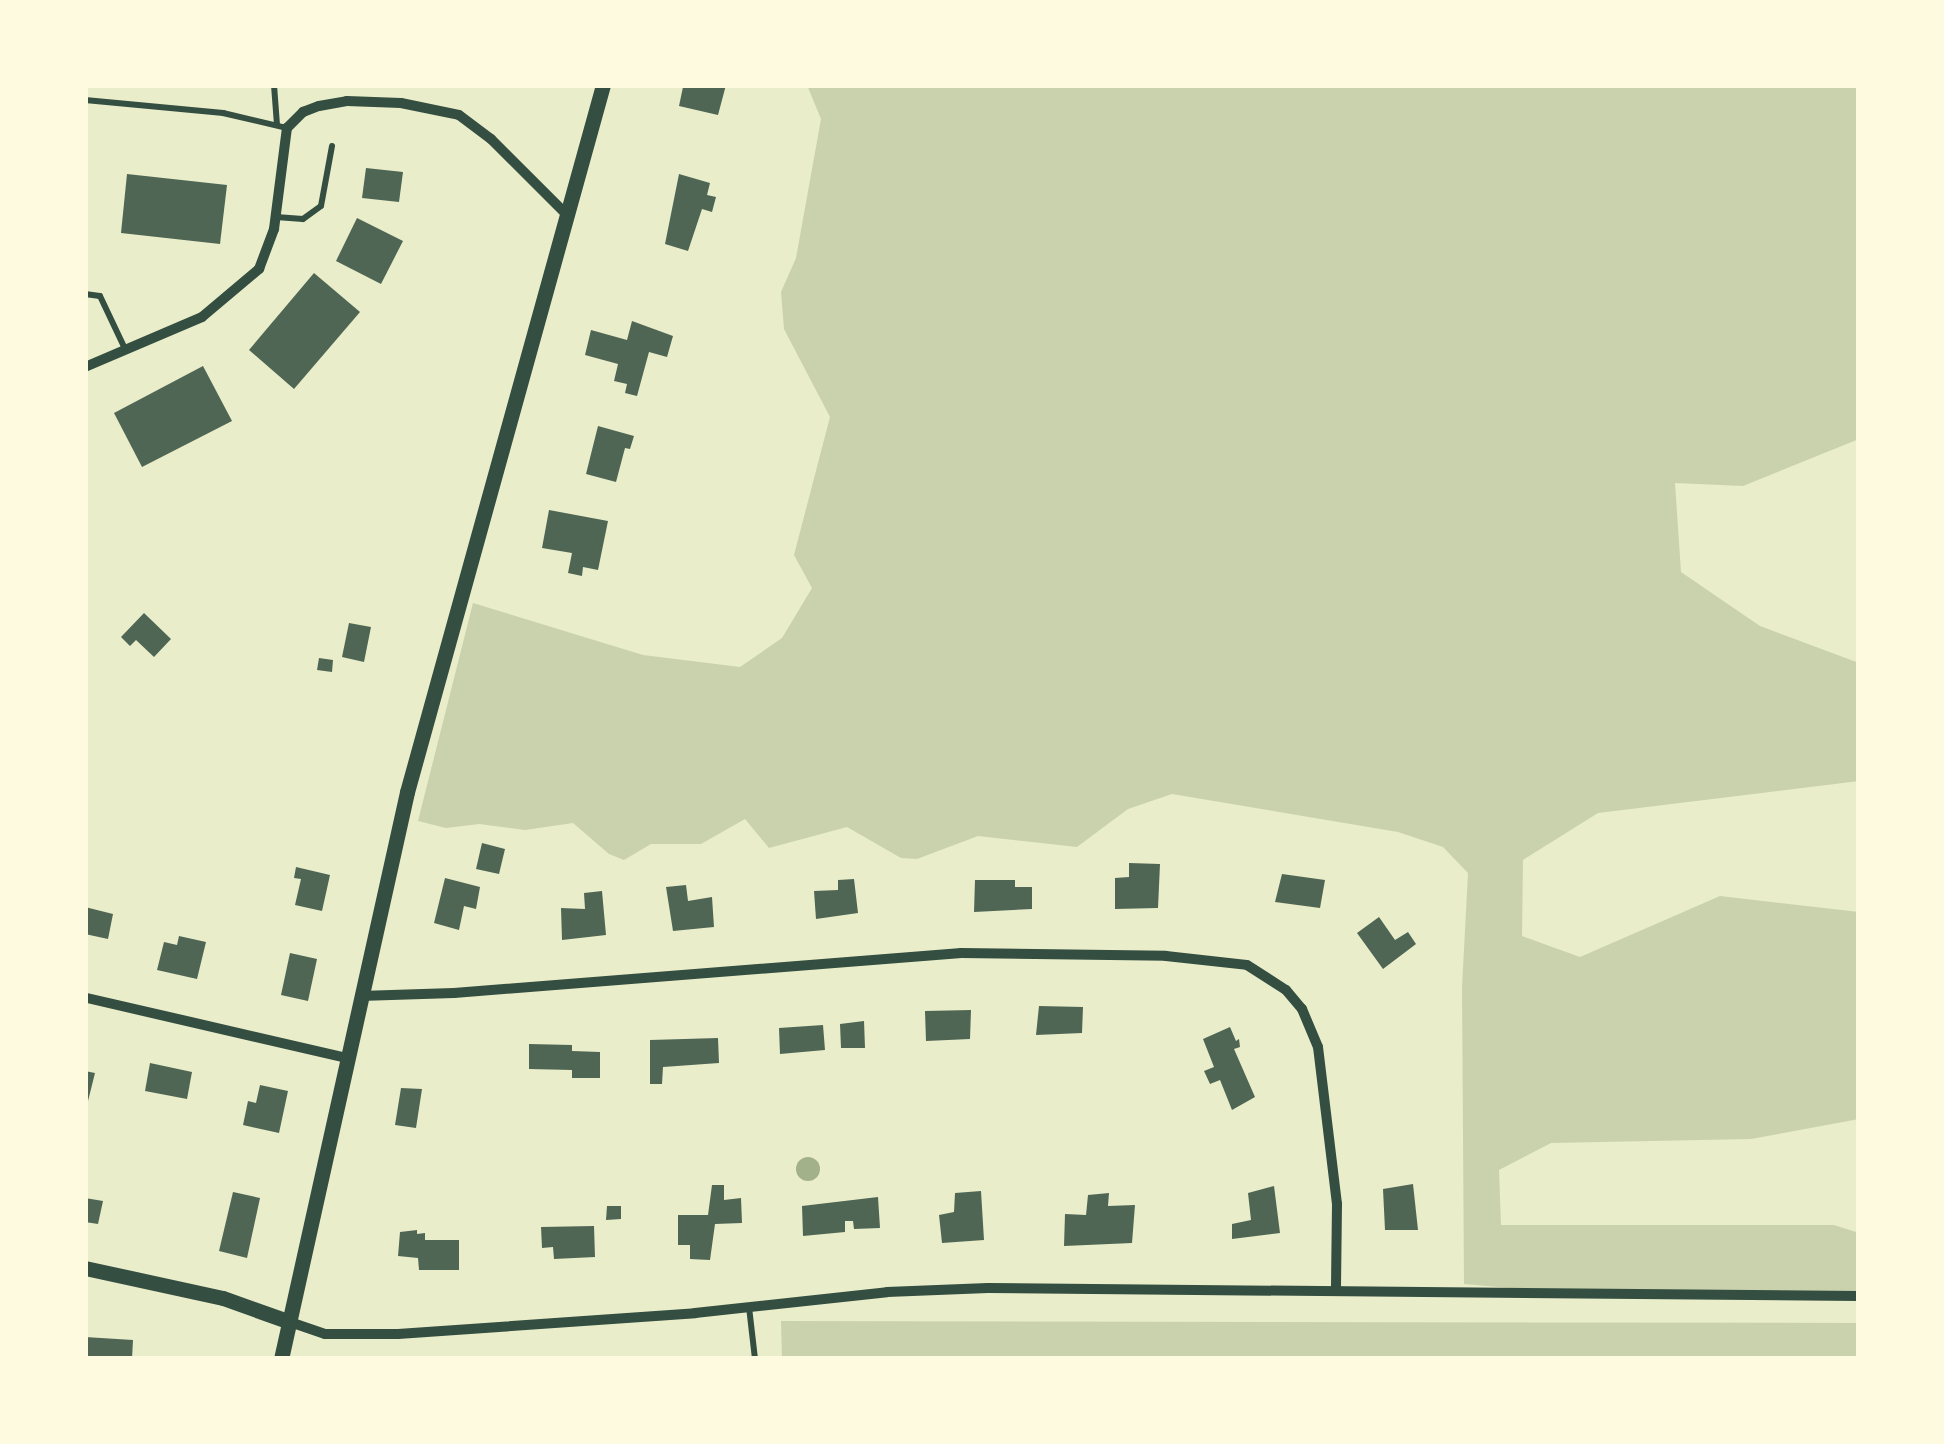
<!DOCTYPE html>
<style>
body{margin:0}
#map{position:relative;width:1944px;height:1444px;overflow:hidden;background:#e9edc9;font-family:Inter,sans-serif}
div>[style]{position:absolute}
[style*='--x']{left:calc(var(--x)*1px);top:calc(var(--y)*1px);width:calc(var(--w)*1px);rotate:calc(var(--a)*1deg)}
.green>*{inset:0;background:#cad2ad}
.water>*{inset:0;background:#a3b18a}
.round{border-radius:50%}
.building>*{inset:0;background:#4f6655}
.service>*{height:6px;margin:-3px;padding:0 3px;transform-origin:3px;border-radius:3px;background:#344e41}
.minor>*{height:10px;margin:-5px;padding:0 5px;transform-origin:5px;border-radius:5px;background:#344e41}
.tertiary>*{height:15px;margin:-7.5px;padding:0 7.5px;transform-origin:7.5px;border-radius:7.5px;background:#344e41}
span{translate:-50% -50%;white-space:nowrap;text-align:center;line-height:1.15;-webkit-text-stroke:9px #fefae0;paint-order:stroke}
.frame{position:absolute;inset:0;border:88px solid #fefae0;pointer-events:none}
</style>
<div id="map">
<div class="green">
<div style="clip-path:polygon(807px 85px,1859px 85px,1859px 439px,1743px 486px,1675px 483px,1681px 572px,1760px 626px,1859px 663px,1859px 781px,1598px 813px,1523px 860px,1522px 936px,1580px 957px,1720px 896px,1859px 912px,1859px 1119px,1751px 1139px,1551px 1143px,1499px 1170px,1501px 1225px,1834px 1225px,1859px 1233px,1859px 1296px,1564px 1293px,1464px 1284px,1462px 987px,1468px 873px,1443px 847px,1398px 832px,1172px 794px,1128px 809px,1077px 847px,978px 836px,917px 859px,901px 858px,847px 827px,769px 848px,745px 819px,701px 844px,651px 844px,624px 860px,609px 854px,573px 823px,525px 830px,479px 824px,446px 828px,418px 821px,473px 603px,643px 655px,740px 667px,782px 638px,812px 588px,794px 555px,830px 417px,784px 329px,781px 292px,796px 258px,821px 119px)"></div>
<div style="clip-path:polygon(781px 1321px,1859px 1323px,1859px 1359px,782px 1359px)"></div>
</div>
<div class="water">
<div class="round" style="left:796px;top:1157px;width:24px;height:24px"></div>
</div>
<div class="building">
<div style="clip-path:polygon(690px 85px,726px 85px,718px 115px,679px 106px,683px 87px)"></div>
<div style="clip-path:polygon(366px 168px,403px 172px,399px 202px,362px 198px)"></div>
<div style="clip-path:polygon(127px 174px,227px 185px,220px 244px,121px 233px)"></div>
<div style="clip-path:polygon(679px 174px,710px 183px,707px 195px,716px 197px,712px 212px,702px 209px,688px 251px,665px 244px)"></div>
<div style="clip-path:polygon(357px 218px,403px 241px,381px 284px,336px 261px)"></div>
<div style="clip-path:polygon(314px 273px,360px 312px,294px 389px,249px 350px)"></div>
<div style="clip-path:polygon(632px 321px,673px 336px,667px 357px,649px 352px,637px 396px,625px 393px,627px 384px,614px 381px,618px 364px,585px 355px,591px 330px,627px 340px)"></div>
<div style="clip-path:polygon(203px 366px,232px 421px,142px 467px,114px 413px)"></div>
<div style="clip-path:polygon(598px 426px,634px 436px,630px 449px,625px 448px,616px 482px,586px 474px)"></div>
<div style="clip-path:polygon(549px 510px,608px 521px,598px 570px,583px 567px,582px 576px,568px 573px,572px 553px,542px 548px)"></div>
<div style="clip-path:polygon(144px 613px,171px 639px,154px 657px,136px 640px,130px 646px,121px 637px)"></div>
<div style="clip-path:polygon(349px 623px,371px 627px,364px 662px,342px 657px)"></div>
<div style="clip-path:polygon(319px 658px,333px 660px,332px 672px,317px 670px)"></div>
<div style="clip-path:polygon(482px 843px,505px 849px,499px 874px,476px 869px)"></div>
<div style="clip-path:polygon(1129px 863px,1160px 864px,1158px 908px,1115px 909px,1115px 878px,1129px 877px)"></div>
<div style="clip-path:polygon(296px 867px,330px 875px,322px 911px,295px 905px,301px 879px,294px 878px)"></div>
<div style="clip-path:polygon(1282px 874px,1325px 880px,1320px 908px,1275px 902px)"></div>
<div style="clip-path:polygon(445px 878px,480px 887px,476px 909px,464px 906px,459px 930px,434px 923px)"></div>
<div style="clip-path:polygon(854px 879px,858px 913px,816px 919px,814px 891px,838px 890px,838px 880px)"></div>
<div style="clip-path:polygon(975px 880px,1015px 880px,1015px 887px,1032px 887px,1032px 909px,974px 912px)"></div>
<div style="clip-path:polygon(686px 885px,688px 901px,712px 897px,714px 927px,673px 931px,666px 887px)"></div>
<div style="clip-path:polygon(602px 891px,606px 935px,562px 940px,561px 908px,585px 909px,584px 893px)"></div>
<div style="clip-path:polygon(85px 907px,113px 914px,108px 939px,85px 934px)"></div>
<div style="clip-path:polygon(1379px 917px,1395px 940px,1408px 932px,1416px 944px,1383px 969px,1357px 933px)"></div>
<div style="clip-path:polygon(179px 936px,206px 942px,197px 979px,157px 970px,164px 942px,177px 945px)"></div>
<div style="clip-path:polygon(290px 953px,317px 959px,308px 1001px,281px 995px)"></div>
<div style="clip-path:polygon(1039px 1006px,1083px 1007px,1082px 1033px,1036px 1035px)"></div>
<div style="clip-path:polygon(971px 1010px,970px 1039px,926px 1041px,925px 1011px)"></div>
<div style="clip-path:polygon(864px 1021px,865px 1048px,841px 1048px,840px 1024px)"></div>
<div style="clip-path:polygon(823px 1025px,825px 1050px,780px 1054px,779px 1028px)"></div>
<div style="clip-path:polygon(1230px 1027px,1236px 1041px,1239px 1039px,1240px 1047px,1234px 1049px,1255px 1097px,1232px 1110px,1220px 1080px,1210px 1084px,1204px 1071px,1214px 1067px,1203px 1039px)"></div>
<div style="clip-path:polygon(718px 1038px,719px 1063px,663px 1067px,662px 1084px,650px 1084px,650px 1040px)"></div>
<div style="clip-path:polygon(529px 1044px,572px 1045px,572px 1051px,600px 1052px,600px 1078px,572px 1078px,572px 1070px,529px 1069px)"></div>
<div style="clip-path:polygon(150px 1063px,192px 1072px,187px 1099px,145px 1091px)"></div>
<div style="clip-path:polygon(85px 1071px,95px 1073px,88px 1101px,85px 1100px)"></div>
<div style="clip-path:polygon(260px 1085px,288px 1091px,279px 1133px,243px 1125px,248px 1101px,256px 1103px)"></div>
<div style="clip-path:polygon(401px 1088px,422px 1089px,416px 1128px,395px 1125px)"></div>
<div style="clip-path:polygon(1413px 1184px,1418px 1230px,1385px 1230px,1383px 1189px)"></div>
<div style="clip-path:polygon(712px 1185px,724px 1185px,724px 1200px,741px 1198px,742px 1223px,715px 1224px,710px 1260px,690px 1259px,690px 1245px,678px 1245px,678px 1215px,708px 1215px)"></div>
<div style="clip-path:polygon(1274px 1186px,1280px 1233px,1232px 1239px,1232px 1224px,1251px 1220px,1248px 1193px)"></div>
<div style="clip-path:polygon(981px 1191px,984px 1240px,942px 1243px,939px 1215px,954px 1212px,955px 1193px)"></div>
<div style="clip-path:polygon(233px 1192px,260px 1198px,247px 1258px,219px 1251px)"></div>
<div style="clip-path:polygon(1109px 1193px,1108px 1206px,1135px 1205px,1132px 1243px,1064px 1246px,1065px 1214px,1086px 1215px,1088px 1195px)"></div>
<div style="clip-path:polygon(878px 1197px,880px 1228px,854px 1229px,853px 1221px,845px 1221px,845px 1232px,803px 1236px,802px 1206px)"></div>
<div style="clip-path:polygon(85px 1198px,103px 1201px,98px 1224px,85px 1222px)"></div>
<div style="clip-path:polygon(607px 1206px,621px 1206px,621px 1219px,606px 1220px)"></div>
<div style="clip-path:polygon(594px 1226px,595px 1257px,554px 1259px,553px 1247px,542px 1248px,541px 1227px)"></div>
<div style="clip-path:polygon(417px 1230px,417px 1234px,425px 1233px,425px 1240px,459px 1240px,459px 1270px,419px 1270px,418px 1258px,398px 1256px,400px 1232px)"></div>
<div style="clip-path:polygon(85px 1337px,133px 1340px,132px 1359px,85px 1359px)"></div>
</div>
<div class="service">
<div style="--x:274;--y:85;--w:40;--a:85.7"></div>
<div style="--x:85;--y:100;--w:139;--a:5.4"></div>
<div style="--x:223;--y:113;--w:66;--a:13.2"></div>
<div style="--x:276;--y:217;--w:27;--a:4"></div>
<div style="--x:303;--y:219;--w:22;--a:-36"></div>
<div style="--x:321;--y:206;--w:61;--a:-79.6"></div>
<div style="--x:85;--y:294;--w:15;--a:8"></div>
<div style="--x:100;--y:296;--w:59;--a:64.7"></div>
<div style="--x:749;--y:1307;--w:52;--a:83.4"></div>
</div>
<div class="minor">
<div style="--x:85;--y:367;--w:127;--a:-23.1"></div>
<div style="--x:202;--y:317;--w:75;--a:-40.1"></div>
<div style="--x:259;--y:269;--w:43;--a:-69.4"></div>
<div style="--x:274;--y:229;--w:102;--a:-82.7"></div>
<div style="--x:287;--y:128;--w:23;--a:-45"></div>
<div style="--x:303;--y:112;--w:17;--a:-21"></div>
<div style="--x:319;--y:106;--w:28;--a:-10"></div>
<div style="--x:347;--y:101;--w:54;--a:2.1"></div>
<div style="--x:401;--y:103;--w:59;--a:11.7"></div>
<div style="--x:459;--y:115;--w:40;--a:37"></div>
<div style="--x:491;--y:139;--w:109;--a:45"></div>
<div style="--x:360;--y:996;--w:94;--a:-1.8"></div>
<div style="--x:454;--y:993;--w:509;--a:-4.51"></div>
<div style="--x:961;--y:953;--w:205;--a:0.8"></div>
<div style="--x:1166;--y:956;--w:81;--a:6.3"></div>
<div style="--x:1247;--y:965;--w:46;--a:32.7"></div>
<div style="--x:1286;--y:990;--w:25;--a:50"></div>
<div style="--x:1302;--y:1009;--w:41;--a:67.2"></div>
<div style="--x:1318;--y:1047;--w:158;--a:83.1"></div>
<div style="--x:1337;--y:1204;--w:85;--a:90.7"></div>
<div style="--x:87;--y:998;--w:266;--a:13"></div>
<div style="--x:290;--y:1322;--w:37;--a:19"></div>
<div style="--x:325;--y:1334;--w:73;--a:0"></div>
<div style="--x:398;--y:1334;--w:298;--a:-4"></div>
<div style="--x:695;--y:1313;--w:193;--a:-6.2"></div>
<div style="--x:887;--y:1292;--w:101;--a:-2.3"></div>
<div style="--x:988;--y:1288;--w:871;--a:0.53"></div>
</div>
<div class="tertiary">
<div style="--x:85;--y:1268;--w:141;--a:12.3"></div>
<div style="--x:223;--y:1298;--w:71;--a:19.7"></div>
<div style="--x:281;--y:1359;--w:581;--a:-77.47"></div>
<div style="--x:407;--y:792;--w:734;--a:-74.51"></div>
</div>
<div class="frame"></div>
</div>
